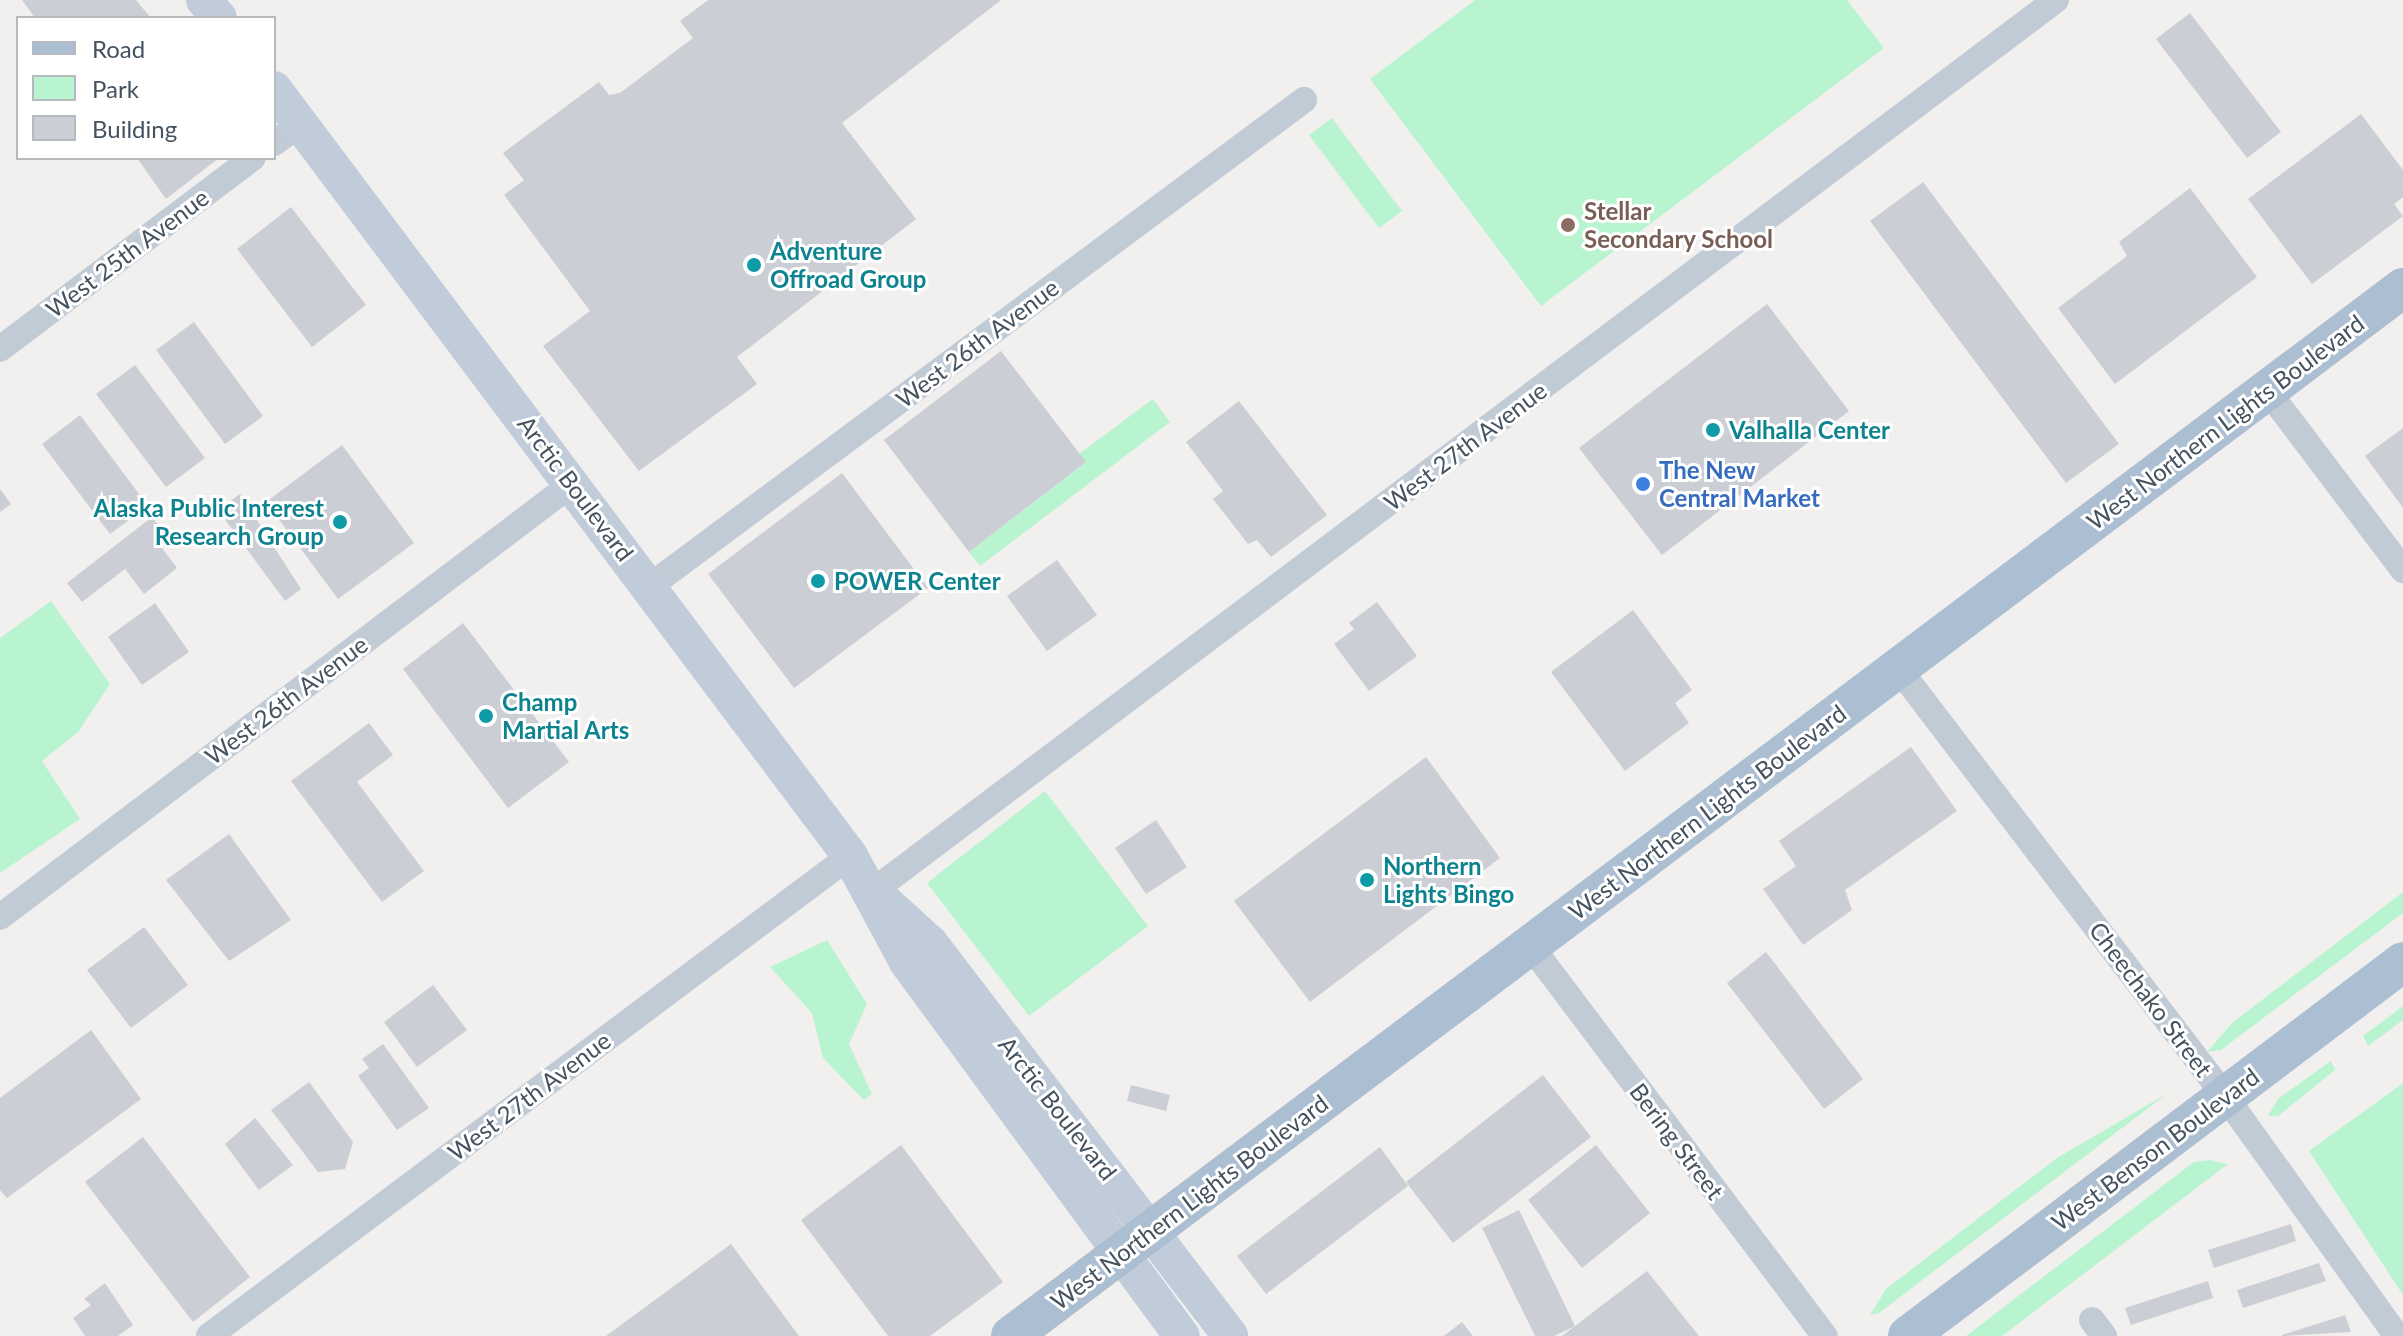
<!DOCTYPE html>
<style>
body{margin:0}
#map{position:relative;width:2403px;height:1336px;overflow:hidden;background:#f2efef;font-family:Lato,sans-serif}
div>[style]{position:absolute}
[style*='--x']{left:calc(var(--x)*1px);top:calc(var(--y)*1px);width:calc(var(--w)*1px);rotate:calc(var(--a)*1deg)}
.green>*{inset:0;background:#b9f4d1}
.building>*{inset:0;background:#cbced4}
.street>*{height:26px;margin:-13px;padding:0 13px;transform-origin:13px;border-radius:13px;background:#c1cbd6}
.secondary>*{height:36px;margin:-18px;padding:0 18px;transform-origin:18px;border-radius:18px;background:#c0ccda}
.primary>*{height:40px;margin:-20px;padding:0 20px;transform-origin:20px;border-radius:20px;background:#acbed1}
.dots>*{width:22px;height:22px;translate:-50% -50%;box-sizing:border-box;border:4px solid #fff;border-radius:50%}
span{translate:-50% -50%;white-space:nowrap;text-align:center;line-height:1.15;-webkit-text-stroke:6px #fff;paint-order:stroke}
.education-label{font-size:24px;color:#785e54;font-weight:700}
.left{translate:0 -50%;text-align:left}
.culture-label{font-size:24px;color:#0d838f;font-weight:700}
.right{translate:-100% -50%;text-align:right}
.street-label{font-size:24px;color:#45525f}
.shop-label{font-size:24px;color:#366cbe;font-weight:700}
.legend{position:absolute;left:16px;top:16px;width:260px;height:144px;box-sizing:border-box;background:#fff;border:2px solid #b5babf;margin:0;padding:10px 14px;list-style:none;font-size:24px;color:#45525f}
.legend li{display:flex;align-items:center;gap:16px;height:40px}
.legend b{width:40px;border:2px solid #b5babf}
</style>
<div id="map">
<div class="green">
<div style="clip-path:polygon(1475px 0,1847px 0,1884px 48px,1541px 306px,1370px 79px)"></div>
<div style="clip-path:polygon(1332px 118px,1402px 211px,1379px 228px,1309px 135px)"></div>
<div style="clip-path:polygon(1153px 399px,1170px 422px,980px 566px,969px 552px,1085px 463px,1079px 454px)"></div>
<div style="clip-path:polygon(51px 601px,110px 684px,78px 732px,42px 761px,80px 819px,0 873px,0 638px)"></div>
<div style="clip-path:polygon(1045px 791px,1148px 926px,1029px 1016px,927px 883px)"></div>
<div style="clip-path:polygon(2403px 892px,2403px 913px,2221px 1050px,2207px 1052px,2232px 1023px)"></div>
<div style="clip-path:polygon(827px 940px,867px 1004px,849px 1044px,872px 1094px,864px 1100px,823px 1058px,812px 1013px,770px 967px)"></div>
<div style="clip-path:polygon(2403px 1006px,2403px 1020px,2368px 1046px,2363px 1036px)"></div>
<div style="clip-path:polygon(2331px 1061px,2335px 1070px,2278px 1116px,2268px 1116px,2278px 1099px)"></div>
<div style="clip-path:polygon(2403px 1083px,2403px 1295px,2309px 1151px)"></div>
<div style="clip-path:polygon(2168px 1093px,1879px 1313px,1870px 1315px,1886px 1289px,2057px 1158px)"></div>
<div style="clip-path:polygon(2210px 1160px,2228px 1164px,2002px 1336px,1966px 1336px,2194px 1162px)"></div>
</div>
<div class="building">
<div style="clip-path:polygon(22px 0,136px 0,151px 18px,35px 18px)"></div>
<div style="clip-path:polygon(708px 0,1001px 0,842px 123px,916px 219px,737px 357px,757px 384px,639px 471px,543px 346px,590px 311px,504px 195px,524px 180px,503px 153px,599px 82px,609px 95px,620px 93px,693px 38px,680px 21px)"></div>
<div style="clip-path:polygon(2190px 13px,2281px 132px,2247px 158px,2156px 39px)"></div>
<div style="clip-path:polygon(2361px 114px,2403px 170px,2403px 197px,2394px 204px,2403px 216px,2312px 284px,2248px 199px)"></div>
<div style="clip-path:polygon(137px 158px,219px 158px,166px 199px)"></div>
<div style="clip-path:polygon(1923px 182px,2119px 444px,2066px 483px,1870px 221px)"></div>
<div style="clip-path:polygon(2190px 188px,2257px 277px,2115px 384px,2058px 308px,2127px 256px,2119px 242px)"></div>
<div style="clip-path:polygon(291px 207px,366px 305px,312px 347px,237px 249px)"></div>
<div style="clip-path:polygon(1767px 304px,1849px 411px,1662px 555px,1579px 448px)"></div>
<div style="clip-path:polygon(194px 322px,263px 416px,225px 444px,156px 350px)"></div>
<div style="clip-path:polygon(1001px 351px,1086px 462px,969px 552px,884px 440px)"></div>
<div style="clip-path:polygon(135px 365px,205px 458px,166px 487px,96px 394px)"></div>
<div style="clip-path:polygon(1239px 401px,1327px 515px,1271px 557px,1257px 540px,1248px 544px,1213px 499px,1223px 491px,1186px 442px)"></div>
<div style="clip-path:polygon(80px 415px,148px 506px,110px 534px,42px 444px)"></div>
<div style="clip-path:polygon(2403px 428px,2403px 508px,2365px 456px)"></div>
<div style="clip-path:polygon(342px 445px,414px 543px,338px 599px,266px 502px)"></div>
<div style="clip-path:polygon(842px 473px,928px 588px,794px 688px,708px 574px)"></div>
<div style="clip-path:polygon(0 489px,11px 504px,0 512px)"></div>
<div style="clip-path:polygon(240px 494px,301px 589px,285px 601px,218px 510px)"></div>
<div style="clip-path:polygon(152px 517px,171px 541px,162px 548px,177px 568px,144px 594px,125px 569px,82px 602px,67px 583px)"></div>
<div style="clip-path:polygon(1057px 560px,1097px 615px,1047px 651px,1007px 596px)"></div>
<div style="clip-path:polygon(1377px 602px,1417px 656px,1369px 691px,1334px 644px,1354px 629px,1349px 623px)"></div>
<div style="clip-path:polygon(155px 603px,189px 652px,142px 685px,108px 637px)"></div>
<div style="clip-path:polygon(1633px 610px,1692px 690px,1675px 703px,1689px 723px,1625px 771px,1551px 672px)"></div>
<div style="clip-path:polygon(463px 623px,569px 762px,508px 808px,403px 669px)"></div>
<div style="clip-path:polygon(369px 723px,393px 755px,357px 782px,424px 871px,382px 902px,291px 781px)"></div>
<div style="clip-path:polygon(1911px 747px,1957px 811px,1845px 890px,1852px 910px,1803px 945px,1763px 889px,1796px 866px,1779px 841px)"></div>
<div style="clip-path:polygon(1426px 757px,1500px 858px,1310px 1002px,1234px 901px)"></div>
<div style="clip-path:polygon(1156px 820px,1187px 867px,1146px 894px,1115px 848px)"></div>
<div style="clip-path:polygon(229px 834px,291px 920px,229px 961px,166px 880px)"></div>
<div style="clip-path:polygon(144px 927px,188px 985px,131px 1028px,87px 970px)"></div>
<div style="clip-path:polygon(1766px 952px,1863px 1079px,1824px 1109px,1727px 983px)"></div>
<div style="clip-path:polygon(433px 985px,467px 1030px,417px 1067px,384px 1022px)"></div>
<div style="clip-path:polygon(91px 1030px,141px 1099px,7px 1198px,0 1190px,0 1098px)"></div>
<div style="clip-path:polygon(383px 1044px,429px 1108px,397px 1130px,358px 1076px,369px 1068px,362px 1059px)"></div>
<div style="clip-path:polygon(1543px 1075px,1591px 1137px,1453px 1243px,1406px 1182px)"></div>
<div style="clip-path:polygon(309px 1082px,353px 1142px,345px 1169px,318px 1172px,271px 1110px)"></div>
<div style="clip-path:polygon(1131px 1085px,1170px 1095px,1166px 1111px,1127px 1101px)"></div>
<div style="clip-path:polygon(255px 1118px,293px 1165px,259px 1190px,225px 1144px)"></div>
<div style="clip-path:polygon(143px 1137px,250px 1277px,193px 1322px,85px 1182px)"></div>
<div style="clip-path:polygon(901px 1145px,1003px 1282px,930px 1336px,888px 1336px,801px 1220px)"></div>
<div style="clip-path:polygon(1596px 1145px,1650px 1213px,1582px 1268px,1528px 1200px)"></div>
<div style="clip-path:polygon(1380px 1147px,1408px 1186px,1266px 1294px,1237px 1256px)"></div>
<div style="clip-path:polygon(1519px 1210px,1575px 1326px,1554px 1336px,1535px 1336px,1482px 1228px)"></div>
<div style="clip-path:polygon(2291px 1224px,2296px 1241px,2214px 1268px,2208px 1250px)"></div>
<div style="clip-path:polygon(731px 1244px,799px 1336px,606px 1336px)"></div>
<div style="clip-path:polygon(2319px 1263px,2326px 1281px,2243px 1308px,2237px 1290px)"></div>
<div style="clip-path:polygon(1647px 1271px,1699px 1336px,1562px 1336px,1609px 1300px)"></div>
<div style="clip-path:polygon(2208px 1281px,2213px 1298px,2131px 1325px,2125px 1308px)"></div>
<div style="clip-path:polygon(105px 1283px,133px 1325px,118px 1336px,85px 1336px,73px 1318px,91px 1305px,84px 1299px)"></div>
<div style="clip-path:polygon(2345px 1315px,2351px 1332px,2282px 1336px,2282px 1335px)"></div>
<div style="clip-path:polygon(1462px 1322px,1473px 1336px,1444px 1336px)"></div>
</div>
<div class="street">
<div style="--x:274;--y:143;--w:32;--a:-36"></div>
<div style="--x:0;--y:349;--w:317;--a:-37.1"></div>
<div style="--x:2267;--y:390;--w:226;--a:52.9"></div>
<div style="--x:650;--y:586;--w:815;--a:-36.62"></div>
<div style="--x:1898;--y:668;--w:539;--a:52.62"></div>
<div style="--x:2225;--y:1096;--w:295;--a:54.4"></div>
<div style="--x:873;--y:891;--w:1481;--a:-36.99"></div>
<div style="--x:0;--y:917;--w:719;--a:-37.14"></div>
<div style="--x:1530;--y:945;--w:490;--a:53"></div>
<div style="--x:2092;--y:1320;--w:20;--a:53"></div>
<div style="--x:209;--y:1336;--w:801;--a:-36.83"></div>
</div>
<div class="secondary">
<div style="--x:204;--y:0;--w:23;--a:50"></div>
<div style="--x:274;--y:89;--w:959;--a:53.09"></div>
<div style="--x:850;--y:856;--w:120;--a:61.7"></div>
<div style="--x:907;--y:962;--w:464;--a:53.7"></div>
<div style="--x:886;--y:903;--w:59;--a:42.3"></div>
<div style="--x:930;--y:943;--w:494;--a:52.6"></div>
</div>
<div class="primary">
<div style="--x:1011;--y:1336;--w:1742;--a:-36.98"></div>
<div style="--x:1908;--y:1336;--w:620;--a:-37.07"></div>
</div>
<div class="dots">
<div style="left:1568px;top:225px;background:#8d6e63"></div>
<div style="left:754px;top:265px;background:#0f9aa8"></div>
<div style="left:1713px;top:430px;background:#0f9aa8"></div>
<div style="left:1643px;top:484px;background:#3f7fe0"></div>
<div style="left:340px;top:522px;background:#0f9aa8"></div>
<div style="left:818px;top:581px;background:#0f9aa8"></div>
<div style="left:486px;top:716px;background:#0f9aa8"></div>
<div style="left:1367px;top:880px;background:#0f9aa8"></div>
</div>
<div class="education-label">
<span class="left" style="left:1584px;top:225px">Stellar<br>Secondary School</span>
</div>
<div class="culture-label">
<span class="left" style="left:770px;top:265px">Adventure<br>Offroad Group</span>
<span class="left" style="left:1729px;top:430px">Valhalla Center</span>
<span class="right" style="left:324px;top:522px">Alaska Public Interest<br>Research Group</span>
<span class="left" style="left:834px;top:581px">POWER Center</span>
<span class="left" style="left:502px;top:716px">Champ<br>Martial Arts</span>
<span class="left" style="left:1383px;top:880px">Northern<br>Lights Bingo</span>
</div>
<div class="street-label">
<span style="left:127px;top:253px;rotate:-37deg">West 25th Avenue</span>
<span style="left:977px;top:343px;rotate:-37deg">West 26th Avenue</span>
<span style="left:2225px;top:422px;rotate:-37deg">West Northern Lights Boulevard</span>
<span style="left:1465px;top:446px;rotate:-37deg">West 27th Avenue</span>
<span style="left:576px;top:488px;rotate:53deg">Arctic Boulevard</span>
<span style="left:286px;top:700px;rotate:-37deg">West 26th Avenue</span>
<span style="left:1707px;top:812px;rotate:-37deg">West Northern Lights Boulevard</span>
<span style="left:2151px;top:999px;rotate:53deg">Cheechako Street</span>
<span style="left:529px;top:1096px;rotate:-37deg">West 27th Avenue</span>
<span style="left:1058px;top:1108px;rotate:52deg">Arctic Boulevard</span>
<span style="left:1677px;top:1141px;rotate:53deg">Bering Street</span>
<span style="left:2155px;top:1149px;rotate:-37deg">West Benson Boulevard</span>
<span style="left:1189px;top:1202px;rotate:-37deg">West Northern Lights Boulevard</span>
</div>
<div class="shop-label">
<span class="left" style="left:1659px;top:484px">The New<br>Central Market</span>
</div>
<ul class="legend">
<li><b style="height:10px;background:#acbed1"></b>Road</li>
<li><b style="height:22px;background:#b9f4d1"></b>Park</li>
<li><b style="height:22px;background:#cbced4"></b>Building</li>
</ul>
</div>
